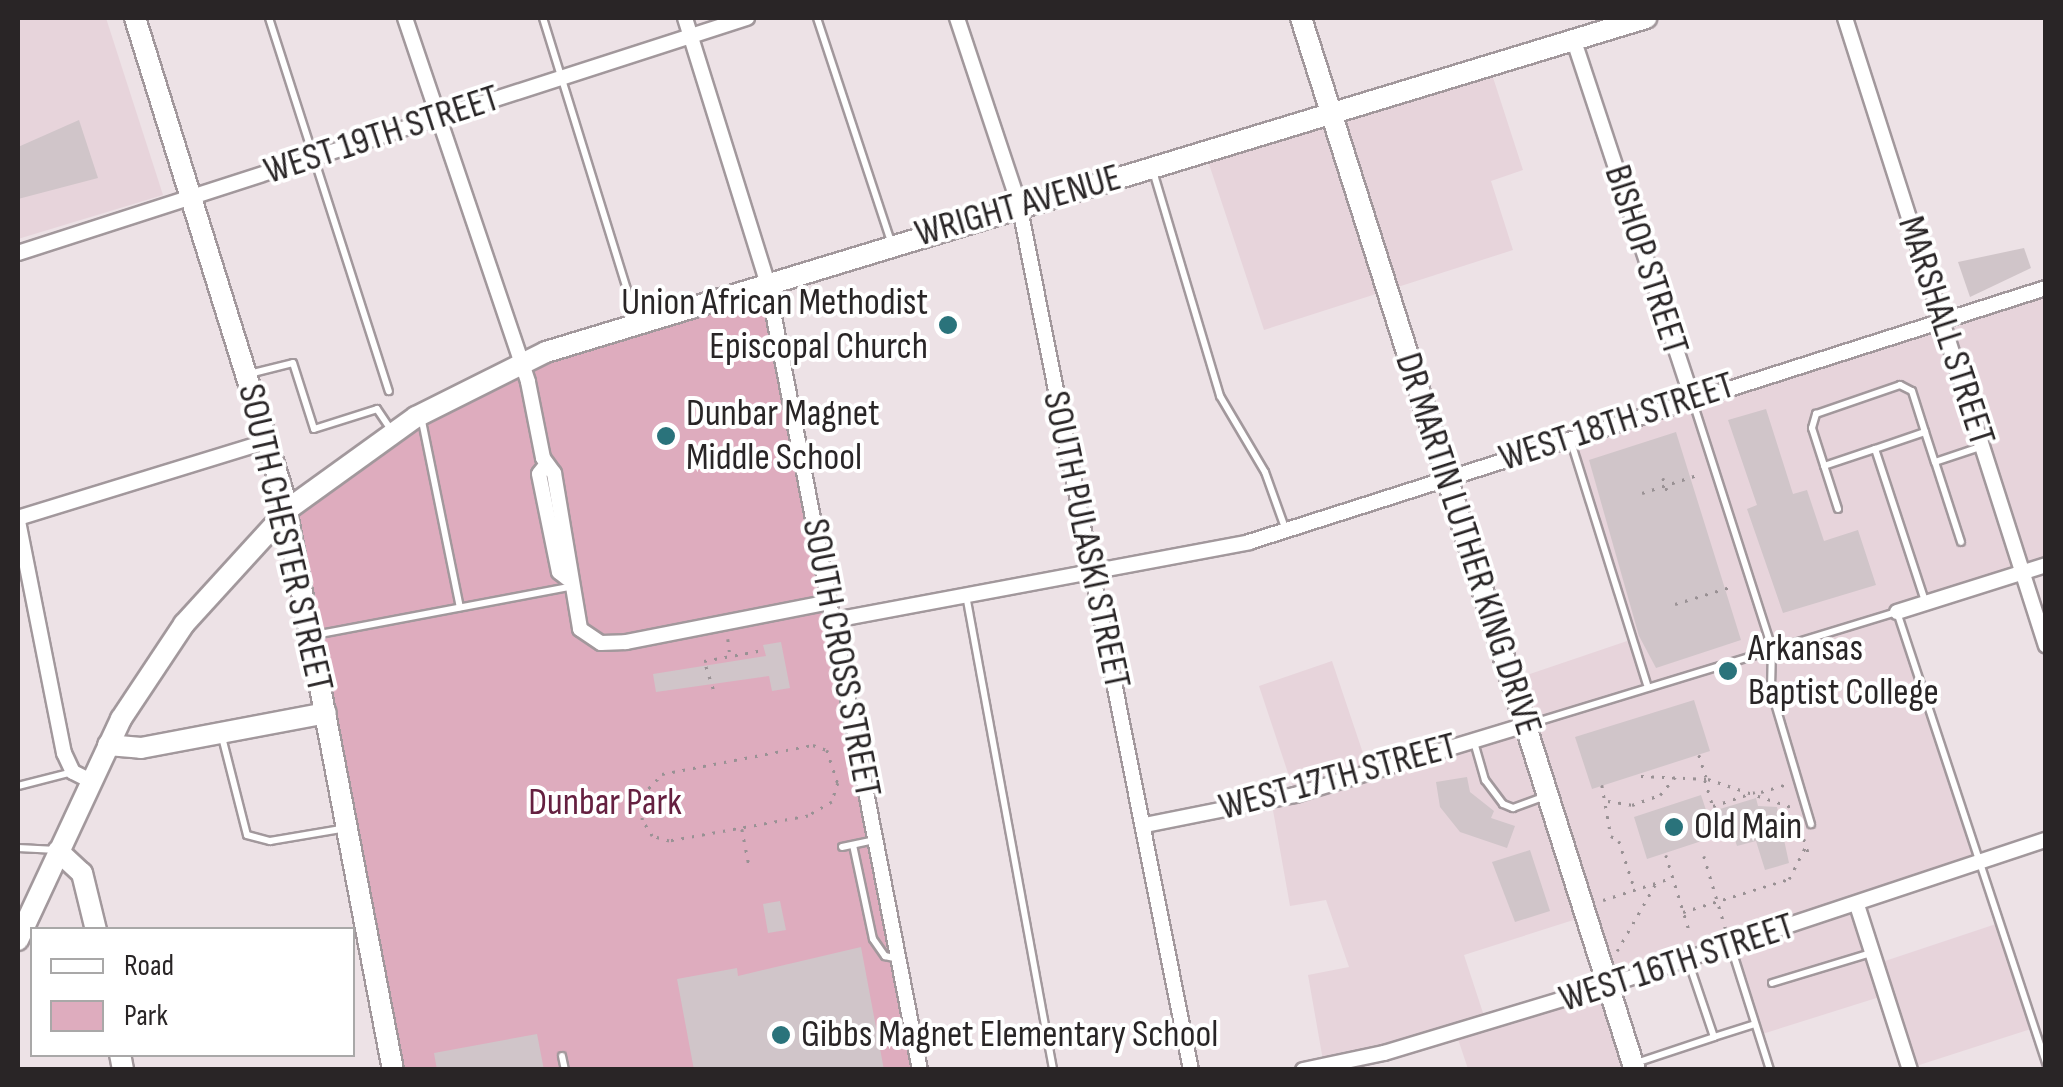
<!DOCTYPE html>
<style>
body{margin:0}
#map{position:relative;width:2063px;height:1087px;overflow:hidden;background:#ede2e6;font-family:"Sofia Sans Condensed",sans-serif}
div>[style]{position:absolute}
[style*='--x']{left:calc(var(--x)*1px);top:calc(var(--y)*1px);width:calc(var(--w)*1px);rotate:calc(var(--a)*1deg)}
.built>*{inset:0;background:#e7d4db}
.green>*{inset:0;background:#deacbe}
.building>*{inset:0;background:#d0c5c9}
.path>*{height:2.5px;margin-top:-1.25px;transform-origin:0;background:repeating-linear-gradient(90deg,#999194 0 2.5px,transparent 0 10.5px)}
.roads{filter:drop-shadow(2px 0 #a2989c) drop-shadow(-2px 0 #a2989c) drop-shadow(0 2px #a2989c) drop-shadow(0 -2px #a2989c)}
.lane>*{height:6px;margin:-3px;padding:0 3px;transform-origin:3px;border-radius:3px;background:#fff}
.street>*{height:14px;margin:-7px;padding:0 7px;transform-origin:7px;border-radius:7px;background:#fff}
.secondary>*{height:20px;margin:-10px;padding:0 10px;transform-origin:10px;border-radius:10px;background:#fff}
.dots>*{width:28px;height:28px;translate:-50% -50%;box-sizing:border-box;border:5px solid #fff;border-radius:50%}
span{translate:-50% -50%;white-space:nowrap;text-align:center;line-height:1.15;-webkit-text-stroke:8px #fff;paint-order:stroke}
.street-label{font-size:38px;color:#292526}
.poi-label{font-size:38px;color:#292526}
.right{translate:-100% -50%;text-align:right}
.left{translate:0 -50%;text-align:left}
.park-label{font-size:38px;color:#652040}
.frame{position:absolute;inset:0;border:20px solid #292526;pointer-events:none}
.legend{position:absolute;left:30px;top:927px;width:325px;height:130px;box-sizing:border-box;background:#fff;border:2px solid #a9a8a8;margin:0;padding:12px 18px;list-style:none;font-size:30px;color:#292526}
.legend li{display:flex;align-items:center;gap:20px;height:50px}
.legend b{width:50px;border:2px solid #a9a8a8}
</style>
<div id="map">
<div class="built">
<div style="clip-path:polygon(18px 18px,106px 18px,163px 195px,18px 239px)"></div>
<div style="clip-path:polygon(1489px 65px,1523px 170px,1491px 181px,1513px 250px,1264px 330px,1205px 152px)"></div>
<div style="clip-path:polygon(evenodd,2045px 288px,2045px 565px,1897px 612px,1981px 866px,1858px 905px,1876px 964px,1999px 923px,2034px 1028px,1910px 1068px,1886px 995px,1759px 1035px,1731px 947px,1609px 985px,1635px 1069px,1468px 1069px,1456px 1033px,1324px 1066px,1308px 975px,1349px 967px,1326px 900px,1290px 906px,1271px 799px,1295px 794px,1259px 686px,1332px 661px,1370px 774px,1525px 725px,1512px 680px,1633px 639px,1569px 438px,2045px 288px,1586px 916px,1608px 985px,1486px 1022px,1464px 955px,1586px 916px)"></div>
</div>
<div class="green">
<div style="clip-path:polygon(767px 281px,921px 1069px,392px 1069px,286px 512px,402px 426px,521px 363px)"></div>
</div>
<div class="building">
<div style="clip-path:polygon(79px 120px,98px 178px,18px 199px,18px 147px)"></div>
<div style="clip-path:polygon(2024px 248px,2031px 268px,1970px 297px,1958px 262px)"></div>
<div style="clip-path:polygon(1766px 409px,1793px 494px,1807px 490px,1824px 541px,1858px 530px,1876px 585px,1783px 613px,1747px 509px,1757px 505px,1728px 420px)"></div>
<div style="clip-path:polygon(1676px 432px,1741px 640px,1656px 668px,1639px 636px,1589px 460px)"></div>
<div style="clip-path:polygon(781px 642px,790px 688px,772px 691px,769px 676px,656px 692px,653px 674px,766px 656px,763px 645px)"></div>
<div style="clip-path:polygon(1694px 700px,1710px 751px,1592px 789px,1575px 737px)"></div>
<div style="clip-path:polygon(1467px 777px,1470px 792px,1494px 811px,1491px 818px,1515px 826px,1507px 848px,1460px 832px,1440px 807px,1436px 782px)"></div>
<div style="clip-path:polygon(1701px 795px,1707px 813px,1756px 798px,1758px 806px,1777px 807px,1789px 863px,1765px 870px,1756px 841px,1737px 846px,1732px 831px,1647px 859px,1634px 817px)"></div>
<div style="clip-path:polygon(1530px 850px,1550px 911px,1515px 922px,1492px 862px)"></div>
<div style="clip-path:polygon(780px 901px,786px 930px,768px 933px,763px 904px)"></div>
<div style="clip-path:polygon(861px 947px,884px 1070px,694px 1070px,677px 979px,737px 968px,738px 976px)"></div>
<div style="clip-path:polygon(537px 1034px,544px 1070px,437px 1070px,434px 1053px)"></div>
</div>
<div class="path">
<div style="--x:1663;--y:478;--w:20;--a:72"></div>
<div style="--x:1642;--y:493;--w:58;--a:-18.1"></div>
<div style="--x:1675;--y:604;--w:61;--a:-17.2"></div>
<div style="--x:728;--y:639;--w:17;--a:83"></div>
<div style="--x:713;--y:689;--w:29;--a:-108"></div>
<div style="--x:704;--y:661;--w:60;--a:-10.6"></div>
<div style="--x:813;--y:745;--w:15;--a:20"></div>
<div style="--x:827;--y:750;--w:35;--a:72"></div>
<div style="--x:838;--y:783;--w:20;--a:108"></div>
<div style="--x:832;--y:802;--w:28;--a:150"></div>
<div style="--x:808;--y:816;--w:141;--a:169.8"></div>
<div style="--x:669;--y:841;--w:18;--a:-164"></div>
<div style="--x:652;--y:836;--w:19;--a:-122"></div>
<div style="--x:642;--y:820;--w:24;--a:-92"></div>
<div style="--x:641;--y:796;--w:30;--a:-46"></div>
<div style="--x:662;--y:774;--w:154;--a:-10.9"></div>
<div style="--x:1699;--y:755;--w:23;--a:72"></div>
<div style="--x:1641;--y:776;--w:67;--a:2.6"></div>
<div style="--x:1708;--y:779;--w:91;--a:18.6"></div>
<div style="--x:1705;--y:780;--w:30;--a:73"></div>
<div style="--x:1602;--y:785;--w:52;--a:80"></div>
<div style="--x:1611;--y:836;--w:9;--a:32"></div>
<div style="--x:1619;--y:841;--w:52;--a:71.9"></div>
<div style="--x:1761;--y:792;--w:27;--a:-17"></div>
<div style="--x:1608;--y:801;--w:24;--a:9"></div>
<div style="--x:1632;--y:805;--w:30;--a:-20"></div>
<div style="--x:1660;--y:795;--w:25;--a:-50"></div>
<div style="--x:1713;--y:806;--w:44;--a:-18.4"></div>
<div style="--x:742;--y:829;--w:37;--a:79"></div>
<div style="--x:1801;--y:829;--w:24;--a:73"></div>
<div style="--x:1666;--y:855;--w:82;--a:72.9"></div>
<div style="--x:1704;--y:856;--w:77;--a:73.4"></div>
<div style="--x:1603;--y:900;--w:71;--a:-17.9"></div>
<div style="--x:1683;--y:912;--w:111;--a:-17.3"></div>
<div style="--x:1789;--y:879;--w:37;--a:-63"></div>
<div style="--x:1617;--y:951;--w:78;--a:-60.2"></div>
</div>
<div class="roads">
<div class="lane">
<div style="--x:269;--y:18;--w:392;--a:72.2"></div>
<div style="--x:543;--y:18;--w:317;--a:72.8"></div>
<div style="--x:817;--y:18;--w:236;--a:71.7"></div>
<div style="--x:1153;--y:171;--w:235;--a:73.4"></div>
<div style="--x:1220;--y:396;--w:88;--a:59.4"></div>
<div style="--x:1265;--y:472;--w:59;--a:70.3"></div>
<div style="--x:249;--y:374;--w:45;--a:-14"></div>
<div style="--x:293;--y:363;--w:69;--a:72.3"></div>
<div style="--x:314;--y:429;--w:66;--a:-17.6"></div>
<div style="--x:377;--y:409;--w:27;--a:56"></div>
<div style="--x:1692;--y:399;--w:262;--a:72.2"></div>
<div style="--x:1772;--y:648;--w:42;--a:91.4"></div>
<div style="--x:1771;--y:690;--w:140;--a:73.4"></div>
<div style="--x:422;--y:421;--w:190;--a:78.5"></div>
<div style="--x:1571;--y:442;--w:254;--a:72.6"></div>
<div style="--x:1935;--y:462;--w:84;--a:72"></div>
<div style="--x:1824;--y:466;--w:54;--a:-18.4"></div>
<div style="--x:1838;--y:509;--w:85;--a:-107.8"></div>
<div style="--x:1812;--y:428;--w:15;--a:-74"></div>
<div style="--x:1816;--y:414;--w:89;--a:-19"></div>
<div style="--x:1900;--y:385;--w:13;--a:27"></div>
<div style="--x:1912;--y:391;--w:43;--a:72.4"></div>
<div style="--x:966;--y:595;--w:483;--a:79.6"></div>
<div style="--x:1925;--y:601;--w:160;--a:-108.2"></div>
<div style="--x:1875;--y:449;--w:53;--a:-18.8"></div>
<div style="--x:1925;--y:432;--w:32;--a:72"></div>
<div style="--x:1935;--y:462;--w:47;--a:-18.4"></div>
<div style="--x:315;--y:635;--w:258;--a:-10.7"></div>
<div style="--x:1530;--y:724;--w:384;--a:-17"></div>
<div style="--x:1897;--y:612;--w:475;--a:71.7"></div>
<div style="--x:222;--y:737;--w:101;--a:75.7"></div>
<div style="--x:247;--y:835;--w:24;--a:15"></div>
<div style="--x:270;--y:841;--w:72;--a:-9.6"></div>
<div style="--x:1474;--y:742;--w:40;--a:74"></div>
<div style="--x:1485;--y:780;--w:30;--a:53"></div>
<div style="--x:1503;--y:804;--w:11;--a:22"></div>
<div style="--x:1513;--y:808;--w:32;--a:-20"></div>
<div style="--x:18;--y:786;--w:57;--a:-14.3"></div>
<div style="--x:853;--y:845;--w:96;--a:78"></div>
<div style="--x:873;--y:939;--w:21;--a:55"></div>
<div style="--x:885;--y:956;--w:13;--a:13"></div>
<div style="--x:842;--y:847;--w:34;--a:-12"></div>
<div style="--x:18;--y:848;--w:34;--a:3"></div>
<div style="--x:1731;--y:947;--w:129;--a:72.4"></div>
<div style="--x:1772;--y:983;--w:103;--a:-16.9"></div>
<div style="--x:1714;--y:1037;--w:43;--a:-17.6"></div>
<div style="--x:562;--y:1056;--w:14;--a:78"></div>
<div style="--x:1639;--y:1062;--w:79;--a:-18.4"></div>
<div style="--x:1714;--y:1037;--w:81;--a:-108.7"></div>
</div>
<div class="street">
<div style="--x:405;--y:18;--w:384;--a:71.3"></div>
<div style="--x:528;--y:382;--w:77;--a:78.8"></div>
<div style="--x:543;--y:458;--w:19;--a:54"></div>
<div style="--x:554;--y:473;--w:158;--a:80.5"></div>
<div style="--x:580;--y:629;--w:25;--a:34"></div>
<div style="--x:601;--y:643;--w:25;--a:-2"></div>
<div style="--x:626;--y:642;--w:208;--a:-11.1"></div>
<div style="--x:685;--y:18;--w:275;--a:72.7"></div>
<div style="--x:767;--y:281;--w:804;--a:79.03"></div>
<div style="--x:957;--y:18;--w:196;--a:71.6"></div>
<div style="--x:1019;--y:204;--w:883;--a:78.77"></div>
<div style="--x:1845;--y:18;--w:659;--a:72.25"></div>
<div style="--x:1574;--y:41;--w:376;--a:71.7"></div>
<div style="--x:18;--y:253;--w:766;--a:-17.87"></div>
<div style="--x:546;--y:465;--w:11;--a:128"></div>
<div style="--x:539;--y:474;--w:100;--a:78.5"></div>
<div style="--x:559;--y:572;--w:11;--a:38"></div>
<div style="--x:18;--y:518;--w:263;--a:-17.1"></div>
<div style="--x:18;--y:521;--w:237;--a:78.8"></div>
<div style="--x:64;--y:753;--w:21;--a:65"></div>
<div style="--x:73;--y:772;--w:20;--a:27"></div>
<div style="--x:1897;--y:612;--w:156;--a:-17.5"></div>
<div style="--x:834;--y:620;--w:422;--a:-10.6"></div>
<div style="--x:1249;--y:542;--w:836;--a:-17.68"></div>
<div style="--x:1145;--y:825;--w:153;--a:-11.3"></div>
<div style="--x:1295;--y:795;--w:241;--a:-16.9"></div>
<div style="--x:1857;--y:905;--w:173;--a:72.2"></div>
<div style="--x:1303;--y:1070;--w:83;--a:-11.9"></div>
<div style="--x:1384;--y:1053;--w:235;--a:-16.8"></div>
<div style="--x:1609;--y:985;--w:460;--a:-18.4"></div>
</div>
<div class="secondary">
<div style="--x:135;--y:18;--w:498;--a:72.7"></div>
<div style="--x:283;--y:493;--w:587;--a:79.21"></div>
<div style="--x:1301;--y:18;--w:1104;--a:72.39"></div>
<div style="--x:108;--y:745;--w:33;--a:5"></div>
<div style="--x:141;--y:748;--w:188;--a:-10.7"></div>
<div style="--x:58;--y:851;--w:33;--a:43"></div>
<div style="--x:82;--y:873;--w:59;--a:76.2"></div>
<div style="--x:18;--y:940;--w:244;--a:-65"></div>
<div style="--x:121;--y:719;--w:114;--a:-56.4"></div>
<div style="--x:184;--y:624;--w:159;--a:-47.6"></div>
<div style="--x:291;--y:507;--w:154;--a:-35.8"></div>
<div style="--x:416;--y:417;--w:145;--a:-26.6"></div>
<div style="--x:546;--y:352;--w:1150;--a:-16.89"></div>
<div style="--x:120;--y:1054;--w:16;--a:79"></div>
</div>
</div>
<div class="dots">
<div style="left:948px;top:325px;background:#2a737b"></div>
<div style="left:666px;top:436px;background:#2a737b"></div>
<div style="left:1728px;top:671px;background:#2a737b"></div>
<div style="left:1674px;top:827px;background:#2a737b"></div>
<div style="left:781px;top:1035px;background:#2a737b"></div>
</div>
<div class="street-label">
<span style="left:382px;top:135px;rotate:-18deg">WEST 19TH STREET</span>
<span style="left:1018px;top:206px;rotate:-16deg">WRIGHT AVENUE</span>
<span style="left:1646px;top:260px;rotate:72deg">BISHOP STREET</span>
<span style="left:1946px;top:331px;rotate:72deg">MARSHALL STREET</span>
<span style="left:1617px;top:422px;rotate:-18deg">WEST 18TH STREET</span>
<span style="left:285px;top:538px;rotate:77deg">SOUTH CHESTER STREET</span>
<span style="left:1086px;top:540px;rotate:78deg">SOUTH PULASKI STREET</span>
<span style="left:1468px;top:544px;rotate:72deg">DR MARTIN LUTHER KING DRIVE</span>
<span style="left:841px;top:658px;rotate:79deg">SOUTH CROSS STREET</span>
<span style="left:1338px;top:777px;rotate:-15deg">WEST 17TH STREET</span>
<span style="left:1677px;top:963px;rotate:-18deg">WEST 16TH STREET</span>
</div>
<div class="poi-label">
<span class="right" style="left:928px;top:325px">Union African Methodist<br>Episcopal Church</span>
<span class="left" style="left:686px;top:436px">Dunbar Magnet<br>Middle School</span>
<span class="left" style="left:1748px;top:671px">Arkansas<br>Baptist College</span>
<span class="left" style="left:1694px;top:827px">Old Main</span>
<span class="left" style="left:801px;top:1035px">Gibbs Magnet Elementary School</span>
</div>
<div class="park-label">
<span style="left:605px;top:803px">Dunbar Park</span>
</div>
<div class="frame"></div>
<ul class="legend">
<li><b style="height:12px;background:#fff"></b>Road</li>
<li><b style="height:28px;background:#deacbe"></b>Park</li>
</ul>
</div>
